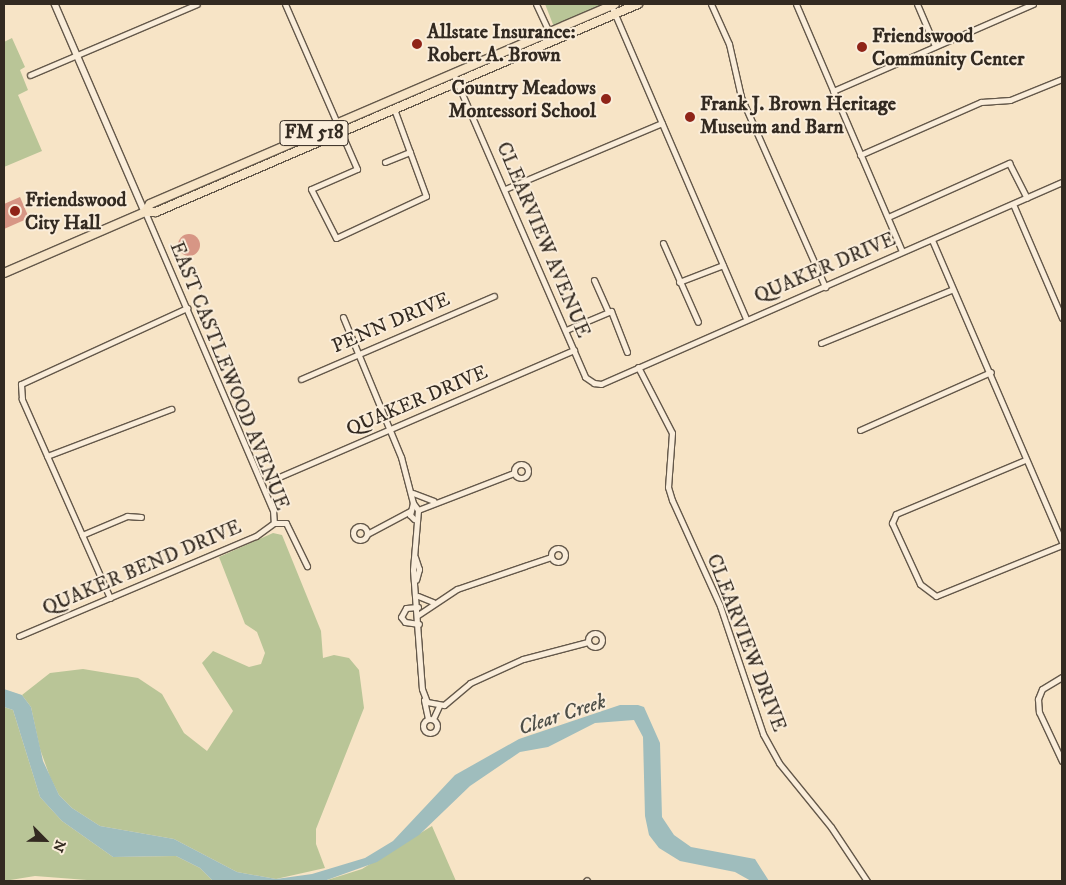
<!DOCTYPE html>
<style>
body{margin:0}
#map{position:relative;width:1066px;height:885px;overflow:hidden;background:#f7e4c6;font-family:"IM FELL DW Pica",serif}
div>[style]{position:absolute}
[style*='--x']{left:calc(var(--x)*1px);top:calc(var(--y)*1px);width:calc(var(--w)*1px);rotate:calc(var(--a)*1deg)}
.green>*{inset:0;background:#b9c597}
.water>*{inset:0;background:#9fbdbd}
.building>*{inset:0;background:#d79685}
.round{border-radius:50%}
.roads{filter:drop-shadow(1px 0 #64584a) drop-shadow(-1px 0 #64584a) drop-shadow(0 1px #64584a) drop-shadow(0 -1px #64584a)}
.minor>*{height:5px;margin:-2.5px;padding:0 2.5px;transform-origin:2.5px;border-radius:2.5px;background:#faedda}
.minor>.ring{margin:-2.5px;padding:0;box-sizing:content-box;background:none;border:5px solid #faedda;border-radius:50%}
.tertiary>*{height:5.5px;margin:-2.75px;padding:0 2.75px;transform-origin:2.75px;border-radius:2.75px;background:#faedda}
.primary>*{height:8px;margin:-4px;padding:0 4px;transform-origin:4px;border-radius:4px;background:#f7e4c6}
.dots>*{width:14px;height:14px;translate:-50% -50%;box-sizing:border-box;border:2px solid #faedda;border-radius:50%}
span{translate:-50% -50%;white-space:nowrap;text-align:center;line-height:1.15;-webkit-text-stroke:4px #faedda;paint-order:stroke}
.shield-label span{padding:1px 4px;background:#faedda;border:1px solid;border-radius:4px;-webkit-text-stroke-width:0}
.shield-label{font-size:19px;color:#332a21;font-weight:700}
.poi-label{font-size:20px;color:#332a21;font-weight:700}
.left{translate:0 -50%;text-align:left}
.right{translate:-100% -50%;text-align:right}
.street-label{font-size:20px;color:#332a21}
.water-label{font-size:21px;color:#4e4f48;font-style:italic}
.frame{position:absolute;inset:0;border:5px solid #332a21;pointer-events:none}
.north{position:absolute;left:20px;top:815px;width:50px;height:50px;-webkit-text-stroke:4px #faedda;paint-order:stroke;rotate:113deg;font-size:14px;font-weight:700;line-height:20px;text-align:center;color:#332a21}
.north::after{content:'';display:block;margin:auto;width:18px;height:22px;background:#332a21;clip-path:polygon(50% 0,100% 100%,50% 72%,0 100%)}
</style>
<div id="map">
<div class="green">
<div style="clip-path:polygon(545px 4px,606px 4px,554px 27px)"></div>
<div style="clip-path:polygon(12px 38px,25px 67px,20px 70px,28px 90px,18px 95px,42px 151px,4px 167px,4px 42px)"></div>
<div style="clip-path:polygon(273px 533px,282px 535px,321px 631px,323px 658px,334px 655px,349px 658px,359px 670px,364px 708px,316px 829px,316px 844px,325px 868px,276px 879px,237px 872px,174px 839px,100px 826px,72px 808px,59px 795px,50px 777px,40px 749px,31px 707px,22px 695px,50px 673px,83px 669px,138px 678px,162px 694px,184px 733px,207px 751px,233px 711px,202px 663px,213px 651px,249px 667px,261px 664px,265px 653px,257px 632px,245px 624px,219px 557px)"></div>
<div style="clip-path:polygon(4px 707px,13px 710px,40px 797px,62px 821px,113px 857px,176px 856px,200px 868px,213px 881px,100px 881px,35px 876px,4px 881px)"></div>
<div style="clip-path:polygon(432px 826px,456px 881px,324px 881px,362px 869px)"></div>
</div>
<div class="water">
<div style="clip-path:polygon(4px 689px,22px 695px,31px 707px,43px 761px,59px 795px,72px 808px,100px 826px,174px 839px,237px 872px,276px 879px,312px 874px,365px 858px,393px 841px,455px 775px,519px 739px,620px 705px,638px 705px,644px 707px,660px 743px,662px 817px,674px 835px,691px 847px,755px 859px,769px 881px,751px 881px,735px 872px,680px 861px,659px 848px,649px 835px,645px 816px,643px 737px,634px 720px,595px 723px,548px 747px,520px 752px,470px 786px,419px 835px,377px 862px,324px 881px,213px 881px,200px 868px,176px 856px,113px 857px,62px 821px,40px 797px,13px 710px,4px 707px)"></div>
</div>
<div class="building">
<div style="clip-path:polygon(20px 197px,29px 218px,4px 229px,4px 204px)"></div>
<div class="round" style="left:178px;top:234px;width:22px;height:22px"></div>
</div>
<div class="roads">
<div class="minor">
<div style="--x:285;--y:4;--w:180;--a:66.4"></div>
<div style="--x:357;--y:169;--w:50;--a:156.5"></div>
<div style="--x:311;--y:189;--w:55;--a:63"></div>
<div style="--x:336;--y:238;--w:99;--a:-25"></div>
<div style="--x:426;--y:196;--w:93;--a:-110.2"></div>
<div style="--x:536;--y:4;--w:40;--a:65"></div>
<div style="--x:711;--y:4;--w:44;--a:65.8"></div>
<div style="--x:729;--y:44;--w:54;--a:77.2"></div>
<div style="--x:741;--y:97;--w:208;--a:66.1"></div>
<div style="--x:796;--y:4;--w:269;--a:66.8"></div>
<div style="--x:917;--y:4;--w:46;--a:66.8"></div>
<div style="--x:611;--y:5;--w:341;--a:66.7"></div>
<div style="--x:453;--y:73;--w:331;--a:66.5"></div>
<div style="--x:585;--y:377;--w:11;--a:34"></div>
<div style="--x:594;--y:383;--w:7;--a:8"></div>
<div style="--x:601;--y:384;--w:503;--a:-23.66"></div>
<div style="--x:30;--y:75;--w:181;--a:-23"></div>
<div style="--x:833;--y:91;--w:218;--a:-23.5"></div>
<div style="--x:860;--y:155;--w:132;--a:-23.7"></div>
<div style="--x:981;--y:102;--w:29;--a:-4"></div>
<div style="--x:1010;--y:100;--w:56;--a:-22"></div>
<div style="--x:385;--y:162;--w:27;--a:-22"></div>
<div style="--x:505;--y:189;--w:170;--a:-22.8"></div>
<div style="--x:1013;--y:204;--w:124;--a:66.7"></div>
<div style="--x:145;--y:212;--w:324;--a:66.8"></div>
<div style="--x:273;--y:510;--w:13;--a:86"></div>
<div style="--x:888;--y:217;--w:133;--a:-24.1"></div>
<div style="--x:1009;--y:163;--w:39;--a:63"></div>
<div style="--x:932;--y:240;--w:329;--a:66.7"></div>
<div style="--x:663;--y:243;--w:86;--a:66.1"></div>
<div style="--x:594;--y:280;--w:35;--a:66"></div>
<div style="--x:679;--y:282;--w:47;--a:-21.1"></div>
<div style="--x:343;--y:317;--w:152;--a:67.5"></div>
<div style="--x:401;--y:457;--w:48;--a:75.4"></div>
<div style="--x:566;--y:330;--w:49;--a:-22.9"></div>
<div style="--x:611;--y:311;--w:44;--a:68.7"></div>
<div style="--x:821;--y:343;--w:140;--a:-22.2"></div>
<div style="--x:638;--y:367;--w:74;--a:62.7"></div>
<div style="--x:672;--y:433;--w:54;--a:94.2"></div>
<div style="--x:668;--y:487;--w:14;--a:73"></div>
<div style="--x:672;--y:500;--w:116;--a:65.6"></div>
<div style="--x:720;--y:606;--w:135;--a:71.4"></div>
<div style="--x:763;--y:734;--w:33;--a:61"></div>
<div style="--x:779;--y:763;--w:82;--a:50.9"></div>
<div style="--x:831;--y:827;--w:65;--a:56.3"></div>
<div style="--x:301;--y:379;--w:210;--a:-23.3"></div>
<div style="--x:860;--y:430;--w:143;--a:-23.9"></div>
<div style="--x:47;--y:456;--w:133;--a:-20.8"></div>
<div style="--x:1025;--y:460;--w:140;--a:157.3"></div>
<div style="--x:896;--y:514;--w:10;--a:114"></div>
<div style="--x:892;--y:523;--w:67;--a:65.3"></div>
<div style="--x:920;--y:584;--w:20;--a:37"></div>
<div style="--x:936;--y:596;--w:136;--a:-22"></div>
<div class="ring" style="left:514px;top:464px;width:9px;height:9px"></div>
<div style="--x:272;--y:480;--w:329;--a:-23.3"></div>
<div style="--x:413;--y:493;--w:22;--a:21"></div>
<div style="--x:418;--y:510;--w:103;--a:-21.1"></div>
<div style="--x:414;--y:519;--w:6;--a:-135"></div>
<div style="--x:410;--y:515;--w:12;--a:-76"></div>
<div style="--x:413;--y:503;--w:9;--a:54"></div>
<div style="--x:418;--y:510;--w:60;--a:94.8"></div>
<div style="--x:413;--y:570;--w:119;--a:85.7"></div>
<div style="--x:422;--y:689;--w:14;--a:69"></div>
<div style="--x:427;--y:702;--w:17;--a:10"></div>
<div style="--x:444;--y:705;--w:34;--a:-40"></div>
<div style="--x:470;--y:683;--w:58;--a:-24.4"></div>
<div style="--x:523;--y:659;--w:67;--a:-14.7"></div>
<div style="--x:274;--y:523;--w:12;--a:0"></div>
<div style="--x:286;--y:523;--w:48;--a:64"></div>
<div class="ring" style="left:353px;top:526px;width:9px;height:9px"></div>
<div style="--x:367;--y:534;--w:49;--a:-28.1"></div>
<div style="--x:82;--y:535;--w:49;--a:-22.9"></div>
<div style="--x:127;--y:516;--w:14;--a:4"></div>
<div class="ring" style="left:551px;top:548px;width:9px;height:9px"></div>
<div style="--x:415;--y:557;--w:13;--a:72"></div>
<div style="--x:419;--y:569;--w:11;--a:105"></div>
<div style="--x:418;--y:596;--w:16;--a:22"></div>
<div style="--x:110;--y:598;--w:218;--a:-113.9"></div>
<div style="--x:22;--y:399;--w:15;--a:-94"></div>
<div style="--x:21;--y:384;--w:183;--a:-24.6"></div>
<div style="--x:418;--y:607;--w:12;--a:175"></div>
<div style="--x:406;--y:608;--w:10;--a:119"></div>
<div style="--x:401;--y:617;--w:6;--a:51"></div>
<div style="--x:405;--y:622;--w:14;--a:8"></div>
<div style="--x:418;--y:615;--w:47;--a:-33.7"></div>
<div style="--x:457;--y:589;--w:99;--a:-18.8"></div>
<div class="ring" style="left:588px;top:633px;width:9px;height:9px"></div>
<div style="--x:19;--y:636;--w:257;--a:-22.9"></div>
<div style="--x:256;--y:536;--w:22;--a:-36"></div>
<div style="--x:1062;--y:677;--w:23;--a:149"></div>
<div style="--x:1042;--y:689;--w:11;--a:112"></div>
<div style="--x:1038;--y:699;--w:13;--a:86"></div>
<div style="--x:1039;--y:712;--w:54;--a:64.9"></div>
<div style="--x:424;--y:700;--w:19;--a:78"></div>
<div class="ring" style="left:423px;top:719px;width:9px;height:9px"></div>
<div style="--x:433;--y:719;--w:14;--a:-65"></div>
<div style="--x:586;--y:881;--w:1;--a:-45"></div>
</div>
<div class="tertiary">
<div style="--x:55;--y:4;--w:227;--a:66.6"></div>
</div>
<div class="primary">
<div style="--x:145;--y:212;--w:9;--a:-58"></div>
<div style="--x:150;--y:204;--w:506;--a:-23.27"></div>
<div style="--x:4;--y:273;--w:154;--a:-23.4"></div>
<div style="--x:145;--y:212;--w:11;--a:0"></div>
<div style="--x:156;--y:212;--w:525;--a:-23.34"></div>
</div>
</div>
<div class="dots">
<div style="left:417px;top:44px;background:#8f2418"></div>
<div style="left:862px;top:47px;background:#8f2418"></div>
<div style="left:606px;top:99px;background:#8f2418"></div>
<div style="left:690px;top:117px;background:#8f2418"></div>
<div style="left:15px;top:211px;background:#8f2418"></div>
</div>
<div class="shield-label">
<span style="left:314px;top:133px">FM 518</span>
</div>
<div class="poi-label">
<span class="left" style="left:427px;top:44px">Allstate Insurance:<br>Robert A. Brown</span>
<span class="left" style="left:872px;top:48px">Friendswood<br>Community Center</span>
<span class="right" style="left:596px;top:100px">Country Meadows<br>Montessori School</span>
<span class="left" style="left:700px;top:116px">Frank J. Brown Heritage<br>Museum and Barn</span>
<span class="left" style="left:25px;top:212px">Friendswood<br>City Hall</span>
</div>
<div class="street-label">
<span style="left:543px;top:240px;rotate:67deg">CLEARVIEW AVENUE</span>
<span style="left:825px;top:268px;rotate:-23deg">QUAKER DRIVE</span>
<span style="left:391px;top:323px;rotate:-23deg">PENN DRIVE</span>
<span style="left:229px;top:376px;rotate:68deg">EAST CASTLEWOOD AVENUE</span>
<span style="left:417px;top:401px;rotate:-23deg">QUAKER DRIVE</span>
<span style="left:142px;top:568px;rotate:-23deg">QUAKER BEND DRIVE</span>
<span style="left:746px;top:643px;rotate:69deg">CLEARVIEW DRIVE</span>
</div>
<div class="water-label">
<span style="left:562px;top:715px;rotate:-18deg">Clear Creek</span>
</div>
<div class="frame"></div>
<div class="north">N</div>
</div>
